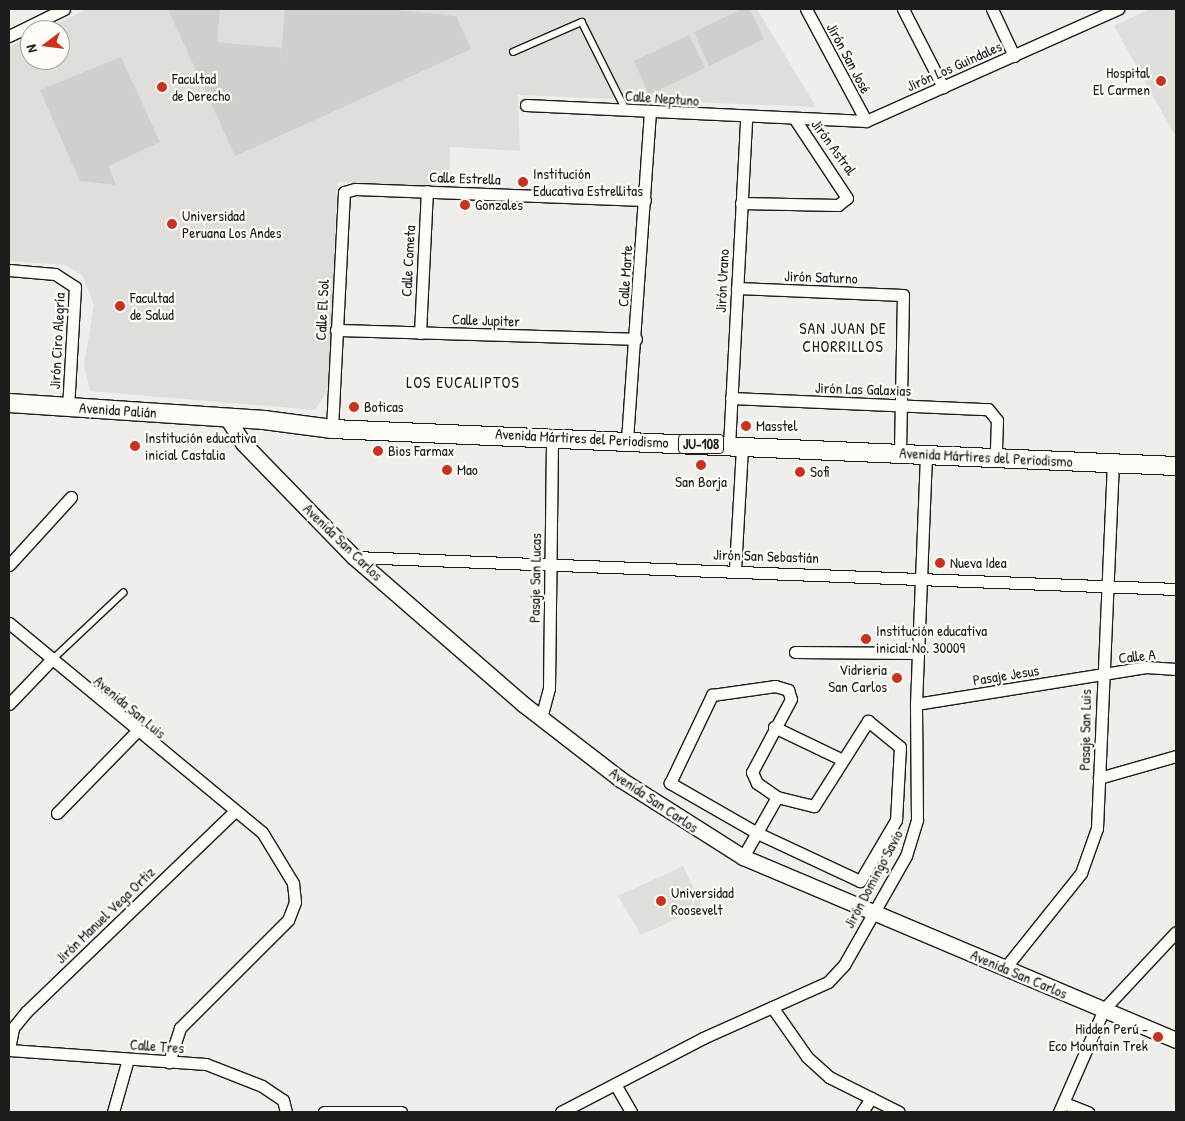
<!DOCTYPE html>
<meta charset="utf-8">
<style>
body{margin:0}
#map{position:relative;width:1185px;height:1121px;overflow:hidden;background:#f0eeea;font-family:"Patrick Hand",sans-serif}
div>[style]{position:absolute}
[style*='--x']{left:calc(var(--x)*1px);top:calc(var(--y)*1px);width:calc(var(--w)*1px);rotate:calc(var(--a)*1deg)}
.built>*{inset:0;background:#e0deda}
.green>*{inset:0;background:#d0cfcc}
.roads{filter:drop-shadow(1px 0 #1c1c1c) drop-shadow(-1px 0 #1c1c1c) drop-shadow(0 1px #1c1c1c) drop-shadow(0 -1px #1c1c1c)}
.lane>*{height:5.5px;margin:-2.75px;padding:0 2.75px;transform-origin:2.75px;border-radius:2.75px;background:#fdfcf7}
.street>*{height:11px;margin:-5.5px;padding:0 5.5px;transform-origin:5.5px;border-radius:5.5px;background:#fdfcf7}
.secondary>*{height:15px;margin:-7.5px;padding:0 7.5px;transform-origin:7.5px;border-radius:7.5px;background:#fdfcf7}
.primary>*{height:18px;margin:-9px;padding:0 9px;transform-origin:9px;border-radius:9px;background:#fdfcf7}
.dots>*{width:14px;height:14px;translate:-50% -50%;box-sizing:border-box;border:2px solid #fdfcf7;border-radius:50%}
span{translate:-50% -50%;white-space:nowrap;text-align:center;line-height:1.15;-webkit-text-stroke:4.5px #fdfcf7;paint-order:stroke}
.shield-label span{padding:1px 4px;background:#fdfcf7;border:1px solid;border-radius:4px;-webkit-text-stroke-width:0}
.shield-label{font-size:14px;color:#1c1c1c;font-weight:700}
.street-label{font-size:15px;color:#1c1c1c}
.poi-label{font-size:15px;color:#1c1c1c}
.right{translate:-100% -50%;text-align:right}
.left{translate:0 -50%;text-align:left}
.neighbourhood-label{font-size:16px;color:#1c1c1c;letter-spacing:1px}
.frame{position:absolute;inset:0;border:10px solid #1c1c1c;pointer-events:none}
.north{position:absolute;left:20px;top:20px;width:50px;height:50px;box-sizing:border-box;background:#fdfcf7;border:1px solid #a3a29f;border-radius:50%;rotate:255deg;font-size:14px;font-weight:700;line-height:20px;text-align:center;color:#1c1c1c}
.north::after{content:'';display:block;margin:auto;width:18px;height:22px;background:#c8321e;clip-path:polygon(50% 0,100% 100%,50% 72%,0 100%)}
</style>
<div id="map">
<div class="built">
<div style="clip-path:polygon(87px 9px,757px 9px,816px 107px,518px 95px,520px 151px,450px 147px,450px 186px,337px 182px,330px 387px,315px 410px,90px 391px,84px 365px,94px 305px,82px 275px,66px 265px,9px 261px,9px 47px,30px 37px,30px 60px,60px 60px,60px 30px,44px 30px)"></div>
<div style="clip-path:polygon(1150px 9px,1176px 9px,1176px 137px,1114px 26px)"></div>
<div style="clip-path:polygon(683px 866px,703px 907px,641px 935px,618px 896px)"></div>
</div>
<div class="green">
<div style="clip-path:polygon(168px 9px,220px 9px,217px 42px,281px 48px,280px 65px,285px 9px,387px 9px,456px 16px,471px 49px,235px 156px)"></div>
<div style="clip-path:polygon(742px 9px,750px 9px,764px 39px,709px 66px,694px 32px)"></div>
<div style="clip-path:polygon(689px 35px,705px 68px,649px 95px,634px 61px)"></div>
<div style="clip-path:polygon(121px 57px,160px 142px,108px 166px,116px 185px,80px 181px,40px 90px)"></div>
</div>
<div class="roads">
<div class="lane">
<div style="--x:513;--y:52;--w:75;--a:-23.5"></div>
<div style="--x:582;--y:22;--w:98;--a:63.4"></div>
<div style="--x:52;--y:660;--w:98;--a:-43.3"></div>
</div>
<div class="street">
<div style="--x:806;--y:9;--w:127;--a:61.8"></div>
<div style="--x:903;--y:9;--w:88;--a:62.9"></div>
<div style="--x:992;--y:9;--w:52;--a:64.9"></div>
<div style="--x:9;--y:36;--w:61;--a:-26.1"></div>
<div style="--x:526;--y:105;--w:340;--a:2.7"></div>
<div style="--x:866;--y:121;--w:276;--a:-24"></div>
<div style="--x:741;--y:203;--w:97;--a:1.2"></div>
<div style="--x:838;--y:205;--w:11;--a:-38"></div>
<div style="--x:847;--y:198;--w:92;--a:-123.5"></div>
<div style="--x:9;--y:270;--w:46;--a:5"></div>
<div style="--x:55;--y:274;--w:24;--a:33"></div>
<div style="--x:75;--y:287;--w:120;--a:93.3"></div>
<div style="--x:737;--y:288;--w:166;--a:2.4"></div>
<div style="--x:903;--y:295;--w:158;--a:91.1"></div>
<div style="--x:336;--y:330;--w:300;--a:1.7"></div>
<div style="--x:420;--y:333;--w:142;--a:-87.2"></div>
<div style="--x:731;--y:398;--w:257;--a:2.5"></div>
<div style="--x:988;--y:409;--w:14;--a:51"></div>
<div style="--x:997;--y:420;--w:38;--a:92"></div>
<div style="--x:332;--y:429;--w:237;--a:-87.1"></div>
<div style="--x:344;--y:192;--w:11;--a:-15"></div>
<div style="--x:355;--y:189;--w:290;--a:2.2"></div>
<div style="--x:627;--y:440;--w:328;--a:-86"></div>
<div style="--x:729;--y:446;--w:328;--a:-87"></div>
<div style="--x:354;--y:557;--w:823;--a:2.23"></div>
<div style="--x:9;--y:565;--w:92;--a:-47.6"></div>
<div style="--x:735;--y:569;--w:123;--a:-86.7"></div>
<div style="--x:9;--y:623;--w:328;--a:39.6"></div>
<div style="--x:262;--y:832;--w:60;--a:58.7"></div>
<div style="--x:293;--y:883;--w:19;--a:84"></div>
<div style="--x:295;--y:902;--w:19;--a:111"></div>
<div style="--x:288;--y:920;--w:153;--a:135"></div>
<div style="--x:180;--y:1028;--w:36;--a:108"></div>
<div style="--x:795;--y:652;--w:123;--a:0.5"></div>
<div style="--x:775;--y:686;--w:14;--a:17"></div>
<div style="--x:788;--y:690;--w:9;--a:72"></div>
<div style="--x:791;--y:699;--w:83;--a:118.1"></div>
<div style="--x:752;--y:772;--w:12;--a:66"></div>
<div style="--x:757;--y:783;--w:24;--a:35"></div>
<div style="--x:777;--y:797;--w:38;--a:14"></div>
<div style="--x:814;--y:806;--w:101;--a:-57.6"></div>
<div style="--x:868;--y:721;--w:41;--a:39.1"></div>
<div style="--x:900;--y:747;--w:73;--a:93.1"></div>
<div style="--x:896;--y:820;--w:71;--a:120.5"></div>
<div style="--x:860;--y:881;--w:111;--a:-155"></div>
<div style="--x:759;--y:834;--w:103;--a:-150.2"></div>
<div style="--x:670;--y:783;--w:98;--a:-64.5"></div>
<div style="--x:712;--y:695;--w:64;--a:-8.1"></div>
<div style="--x:9;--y:704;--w:61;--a:-46.3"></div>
<div style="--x:916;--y:704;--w:233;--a:-9.1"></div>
<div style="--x:1146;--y:667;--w:30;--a:4"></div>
<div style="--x:541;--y:718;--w:31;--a:-75"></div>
<div style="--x:549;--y:688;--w:252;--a:-89.3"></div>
<div style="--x:774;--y:727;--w:76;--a:25.6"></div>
<div style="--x:1099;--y:778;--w:80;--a:-15.9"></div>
<div style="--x:57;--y:813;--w:113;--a:-45.7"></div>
<div style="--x:743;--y:857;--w:69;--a:-60.5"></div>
<div style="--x:1005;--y:968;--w:122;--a:-51.3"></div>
<div style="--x:1081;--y:873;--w:48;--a:-70.4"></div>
<div style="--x:1097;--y:828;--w:365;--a:-87.5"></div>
<div style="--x:772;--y:1007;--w:61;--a:55"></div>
<div style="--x:807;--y:1057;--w:30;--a:42"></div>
<div style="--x:829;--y:1077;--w:78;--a:26.6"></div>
<div style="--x:9;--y:1049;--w:21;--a:-79"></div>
<div style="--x:13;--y:1028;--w:21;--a:-51"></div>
<div style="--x:26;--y:1012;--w:290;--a:-43.9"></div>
<div style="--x:9;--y:1050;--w:197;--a:4.1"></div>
<div style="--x:206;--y:1064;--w:60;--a:21.4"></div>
<div style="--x:262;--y:1086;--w:25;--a:34"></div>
<div style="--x:283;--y:1100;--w:12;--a:76"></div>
<div style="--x:615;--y:1084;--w:32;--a:60"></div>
<div style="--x:1064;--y:1103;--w:26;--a:21"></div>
<div style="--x:113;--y:1112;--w:55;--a:-74.2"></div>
<div style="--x:324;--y:1112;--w:77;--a:0"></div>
<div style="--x:561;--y:1112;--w:160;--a:-27.5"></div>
<div style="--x:703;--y:1038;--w:137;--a:-24.1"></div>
<div style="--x:828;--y:982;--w:23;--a:-47"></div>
<div style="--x:844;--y:965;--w:125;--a:-60.4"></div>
<div style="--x:906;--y:856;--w:38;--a:-73"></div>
<div style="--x:917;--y:820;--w:116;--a:-90.5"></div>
<div style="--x:916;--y:704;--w:249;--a:-87.7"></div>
<div style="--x:862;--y:1112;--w:17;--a:-57"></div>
<div style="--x:1059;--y:1112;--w:112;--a:-66.4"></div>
<div style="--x:1104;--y:1009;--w:105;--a:-46.9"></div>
</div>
<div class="secondary">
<div style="--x:227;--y:418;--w:30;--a:57"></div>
<div style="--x:243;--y:443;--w:159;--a:45.8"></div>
<div style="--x:354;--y:557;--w:224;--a:41"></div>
<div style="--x:523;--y:704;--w:123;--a:37.7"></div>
<div style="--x:620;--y:779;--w:146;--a:32.4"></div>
<div style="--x:743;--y:857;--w:470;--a:22.9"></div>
</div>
<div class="primary">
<div style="--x:9;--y:403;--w:256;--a:3.8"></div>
<div style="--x:264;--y:420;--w:69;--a:7.5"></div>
<div style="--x:332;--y:429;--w:845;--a:2.51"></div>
</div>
</div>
<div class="dots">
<div style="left:1161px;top:81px;background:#c8321e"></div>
<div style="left:162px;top:87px;background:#c8321e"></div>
<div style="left:523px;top:182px;background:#c8321e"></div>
<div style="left:465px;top:205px;background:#c8321e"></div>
<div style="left:172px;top:224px;background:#c8321e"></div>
<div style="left:120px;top:306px;background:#c8321e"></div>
<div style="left:354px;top:407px;background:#c8321e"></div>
<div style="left:746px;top:426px;background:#c8321e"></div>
<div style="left:135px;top:446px;background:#c8321e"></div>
<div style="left:378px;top:451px;background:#c8321e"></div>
<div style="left:701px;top:465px;background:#c8321e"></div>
<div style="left:447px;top:470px;background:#c8321e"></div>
<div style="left:800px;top:472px;background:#c8321e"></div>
<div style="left:940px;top:563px;background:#c8321e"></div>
<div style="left:866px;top:639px;background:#c8321e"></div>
<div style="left:897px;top:678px;background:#c8321e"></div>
<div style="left:661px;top:901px;background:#c8321e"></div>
<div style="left:1158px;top:1037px;background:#c8321e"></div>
</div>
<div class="shield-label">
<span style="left:701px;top:444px">JU-108</span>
</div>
<div class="street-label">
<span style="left:849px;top:58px;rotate:62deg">Jirón San José</span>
<span style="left:954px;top:66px;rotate:-24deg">Jirón Los Guindales</span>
<span style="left:662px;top:98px;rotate:4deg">Calle Neptuno</span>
<span style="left:834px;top:147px;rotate:54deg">Jirón Astral</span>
<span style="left:465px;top:178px;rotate:2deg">Calle Estrella</span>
<span style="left:408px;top:261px;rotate:-87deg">Calle Cometa</span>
<span style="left:625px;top:276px;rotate:-86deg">Calle Marte</span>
<span style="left:821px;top:277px;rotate:2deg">Jirón Saturno</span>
<span style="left:722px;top:281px;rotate:-87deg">Jirón Urano</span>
<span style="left:322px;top:310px;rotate:-87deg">Calle El Sol</span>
<span style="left:486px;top:320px;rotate:2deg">Calle Jupiter</span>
<span style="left:57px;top:341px;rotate:-87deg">Jirón Ciro Alegría</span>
<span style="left:863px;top:389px;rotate:2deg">Jirón Las Galaxias</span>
<span style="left:118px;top:410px;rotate:4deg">Avenida Palián</span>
<span style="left:582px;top:438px;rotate:3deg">Avenida Mártires del Periodismo</span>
<span style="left:986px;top:457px;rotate:3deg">Avenida Mártires del Periodismo</span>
<span style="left:343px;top:542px;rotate:44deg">Avenida San Carlos</span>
<span style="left:766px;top:556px;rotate:2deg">Jirón San Sebastián</span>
<span style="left:535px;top:578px;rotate:-89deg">Pasaje San Lucas</span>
<span style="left:1137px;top:656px;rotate:-6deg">Calle A</span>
<span style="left:1006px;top:675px;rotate:-9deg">Pasaje Jesus</span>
<span style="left:130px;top:707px;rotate:40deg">Avenida San Luis</span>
<span style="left:1085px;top:730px;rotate:-89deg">Pasaje San Luis</span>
<span style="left:654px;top:800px;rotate:34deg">Avenida San Carlos</span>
<span style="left:873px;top:879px;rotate:-62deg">Jirón Domingo Savio</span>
<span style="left:105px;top:915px;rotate:-44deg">Jirón Manuel Vega Ortiz</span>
<span style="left:1019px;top:974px;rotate:23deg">Avenida San Carlos</span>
<span style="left:157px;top:1046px;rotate:4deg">Calle Tres</span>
</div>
<div class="poi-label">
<span class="right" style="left:1150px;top:81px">Hospital<br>El Carmen</span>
<span class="left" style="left:172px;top:87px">Facultad<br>de Derecho</span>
<span class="left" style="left:533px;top:182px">Institución<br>Educativa Estrellitas</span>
<span class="left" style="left:475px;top:205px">Gonzales</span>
<span class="left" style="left:182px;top:224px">Universidad<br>Peruana Los Andes</span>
<span class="left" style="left:130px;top:306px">Facultad<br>de Salud</span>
<span class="left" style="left:364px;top:407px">Boticas</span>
<span class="left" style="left:756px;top:426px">Masstel</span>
<span class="left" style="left:145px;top:446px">Institución educativa<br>inicial Castalia</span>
<span class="left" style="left:388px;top:451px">Bios Farmax</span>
<span class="left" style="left:457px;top:470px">Mao</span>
<span class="left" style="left:810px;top:472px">Sofi</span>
<span style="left:701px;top:482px">San Borja</span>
<span class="left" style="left:950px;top:563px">Nueva Idea</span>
<span class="left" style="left:876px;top:639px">Institución educativa<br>inicial No. 30009</span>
<span class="right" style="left:887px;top:678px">Vidrieria<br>San Carlos</span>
<span class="left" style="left:671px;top:901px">Universidad<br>Roosevelt</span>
<span class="right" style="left:1148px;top:1037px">Hidden Perú -<br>Eco Mountain Trek</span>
</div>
<div class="neighbourhood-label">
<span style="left:843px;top:337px">SAN JUAN DE<br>CHORRILLOS</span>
<span style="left:463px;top:382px">LOS EUCALIPTOS</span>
</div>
<div class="frame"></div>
<div class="north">N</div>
</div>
